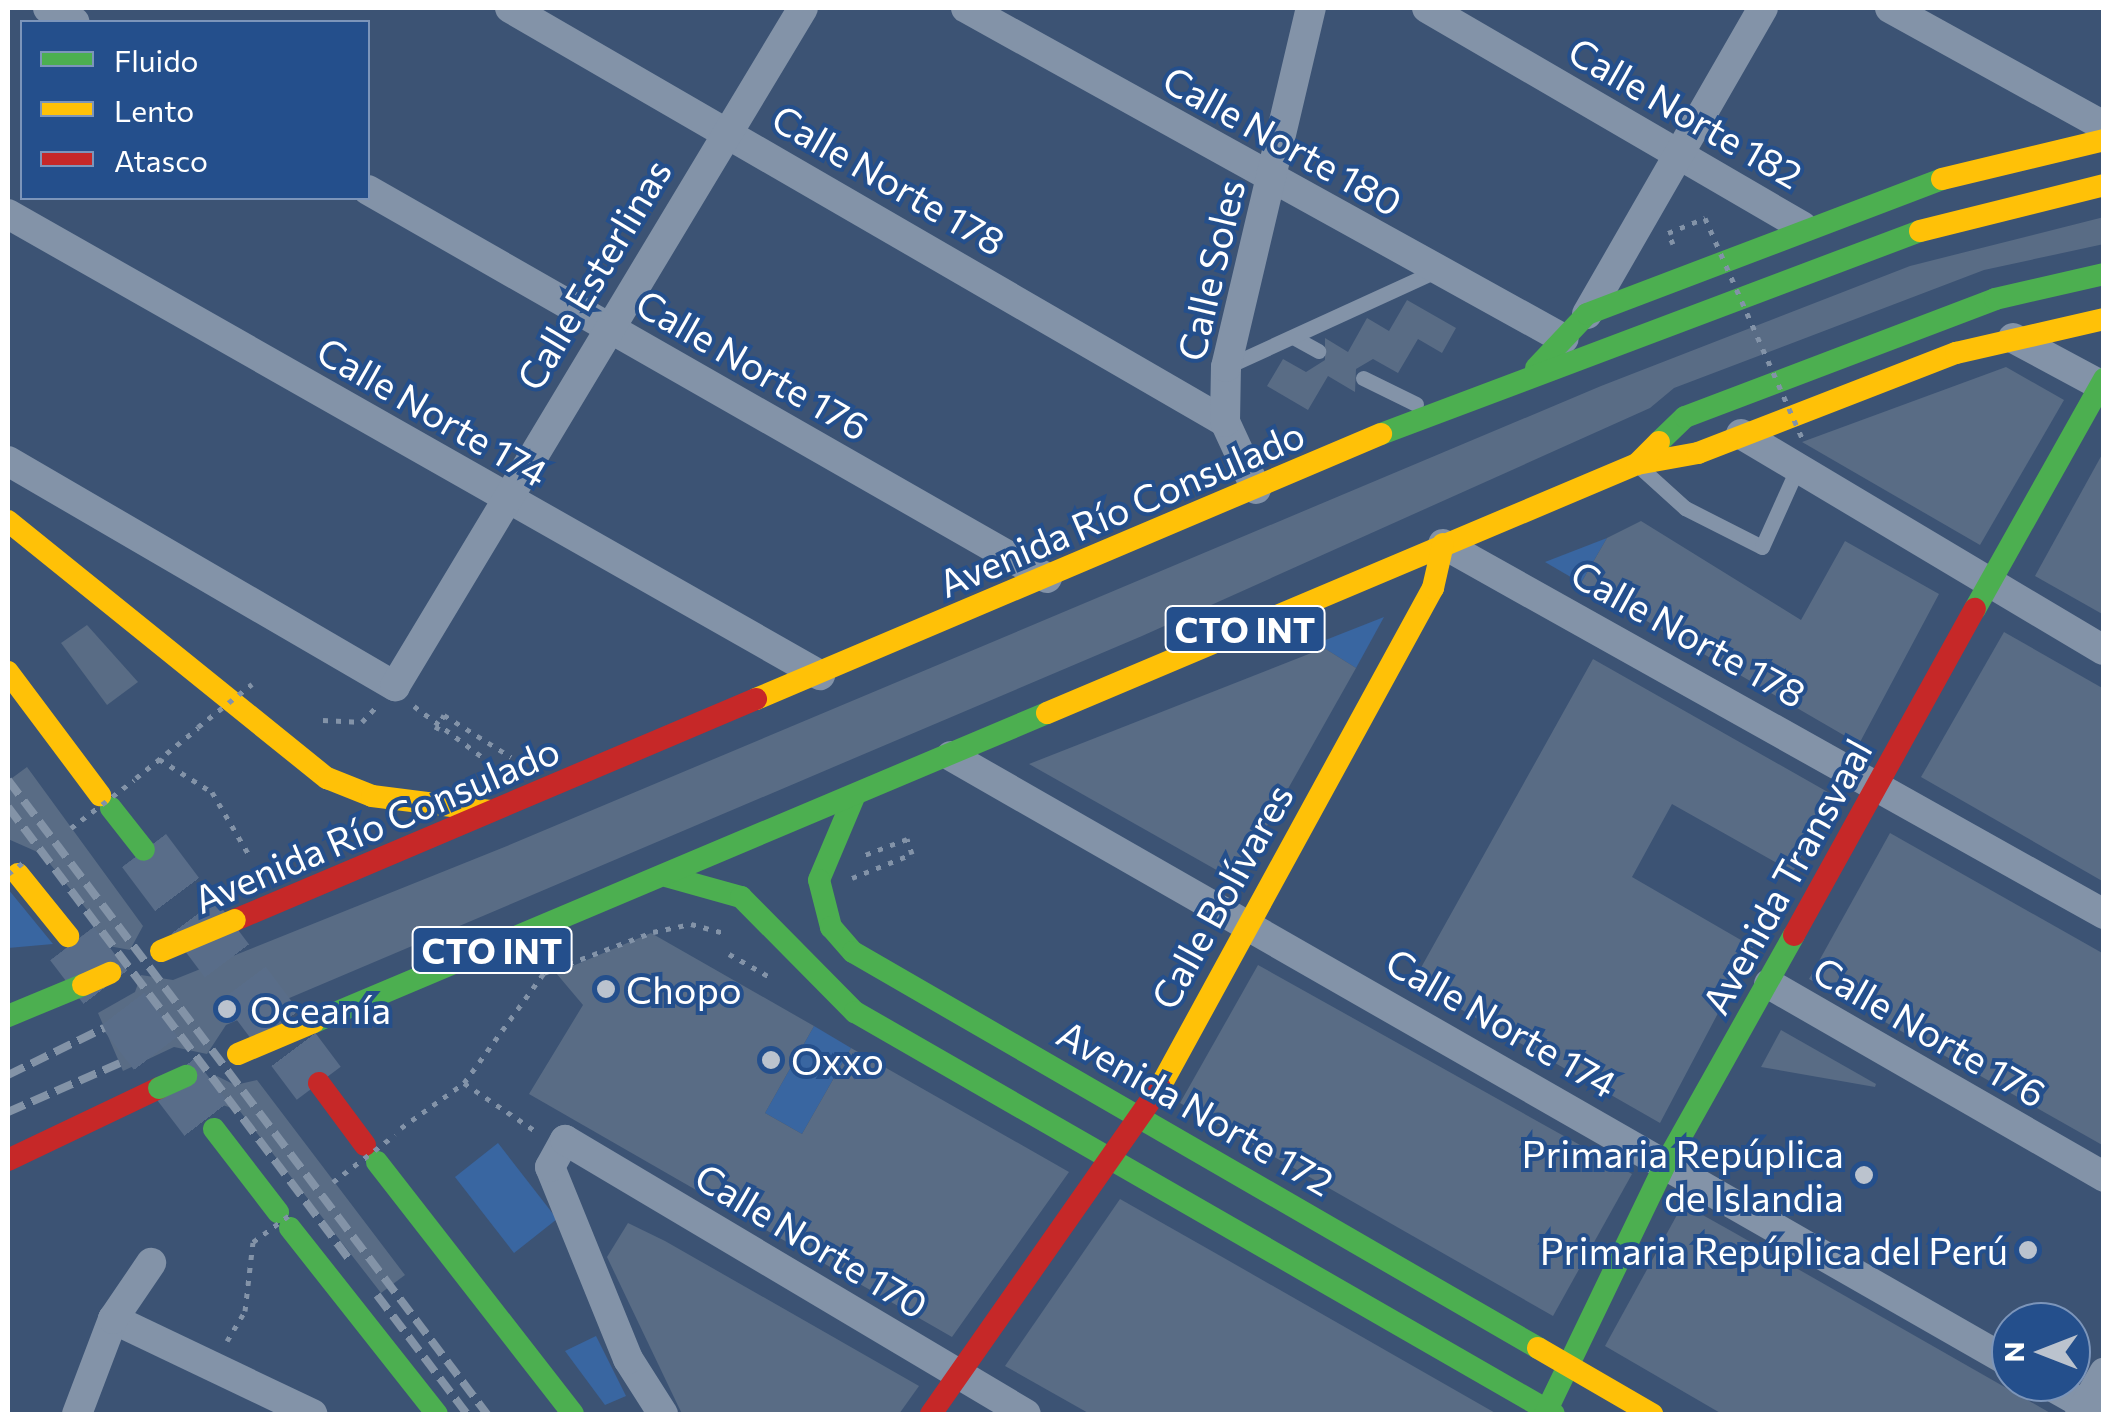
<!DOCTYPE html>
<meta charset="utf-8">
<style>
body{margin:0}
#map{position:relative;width:2111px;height:1422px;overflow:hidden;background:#3c5374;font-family:Commissioner,sans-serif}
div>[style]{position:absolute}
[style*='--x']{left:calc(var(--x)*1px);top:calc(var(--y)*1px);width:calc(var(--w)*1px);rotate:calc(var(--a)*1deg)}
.green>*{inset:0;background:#3966a1}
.building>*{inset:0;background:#596c85}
.highway-tunnel>*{height:55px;margin-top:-27.5px;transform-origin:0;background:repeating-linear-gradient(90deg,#596d89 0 55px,transparent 0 83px)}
.path>*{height:5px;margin-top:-2.5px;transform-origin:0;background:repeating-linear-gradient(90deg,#8393a8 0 5px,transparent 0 13px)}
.lane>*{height:15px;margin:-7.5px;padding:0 7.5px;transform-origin:7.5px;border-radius:7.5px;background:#8393a8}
.street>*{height:30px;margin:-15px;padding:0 15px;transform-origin:15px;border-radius:15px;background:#8393a8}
.fast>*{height:22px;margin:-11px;padding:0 11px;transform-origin:11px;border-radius:11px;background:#4caf50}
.slow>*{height:22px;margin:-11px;padding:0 11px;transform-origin:11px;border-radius:11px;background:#ffc107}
.jam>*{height:22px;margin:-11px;padding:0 11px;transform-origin:11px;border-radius:11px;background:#c62828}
.rail>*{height:8px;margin-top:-4px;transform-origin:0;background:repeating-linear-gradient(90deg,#8393a7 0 18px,transparent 0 26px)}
.path-bridge>*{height:5px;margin-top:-2.5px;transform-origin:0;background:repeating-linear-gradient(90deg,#8393a8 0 5px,transparent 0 13px)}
.fast-bridge>*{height:22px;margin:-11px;padding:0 11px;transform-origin:11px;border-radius:11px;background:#4caf50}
.slow-bridge>*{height:22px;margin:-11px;padding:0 11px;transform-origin:11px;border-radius:11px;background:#ffc107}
.dots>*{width:28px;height:28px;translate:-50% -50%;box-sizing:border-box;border:5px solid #244f8c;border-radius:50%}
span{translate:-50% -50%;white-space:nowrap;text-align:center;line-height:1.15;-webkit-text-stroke:8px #244f8c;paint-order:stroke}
.shield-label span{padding:2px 8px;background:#244f8c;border:2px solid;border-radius:8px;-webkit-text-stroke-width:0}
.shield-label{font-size:35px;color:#fff;font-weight:700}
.street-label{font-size:38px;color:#fff}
.poi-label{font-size:38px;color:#fff}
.left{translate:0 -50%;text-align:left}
.right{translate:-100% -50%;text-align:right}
.frame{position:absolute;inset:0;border:10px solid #fff;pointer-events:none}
.legend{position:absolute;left:20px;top:20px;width:350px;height:180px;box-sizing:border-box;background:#244f8c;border:2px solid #7c95ba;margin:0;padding:12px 18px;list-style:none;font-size:30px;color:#fff}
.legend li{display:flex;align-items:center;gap:20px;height:50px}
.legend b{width:50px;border:2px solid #7c95ba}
.north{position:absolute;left:1991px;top:1302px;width:100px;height:100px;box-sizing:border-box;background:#244f8c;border:2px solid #7c95ba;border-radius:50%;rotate:270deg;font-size:28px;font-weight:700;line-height:40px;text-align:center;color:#fff}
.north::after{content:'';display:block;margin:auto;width:35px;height:45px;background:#bbc3ce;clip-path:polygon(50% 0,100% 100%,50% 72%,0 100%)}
</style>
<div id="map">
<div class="green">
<div style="clip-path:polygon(1607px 538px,1581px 583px,1545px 562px)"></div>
<div style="clip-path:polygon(1384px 617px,1356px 668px,1324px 648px,1323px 641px)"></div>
<div style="clip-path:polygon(8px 889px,53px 944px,8px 948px)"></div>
<div style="clip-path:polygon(814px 1026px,851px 1048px,802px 1134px,765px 1113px)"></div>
<div style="clip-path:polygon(498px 1143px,557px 1219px,514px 1253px,455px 1177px)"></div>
<div style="clip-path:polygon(596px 1336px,626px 1396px,605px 1405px,565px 1351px)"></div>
</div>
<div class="building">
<div style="clip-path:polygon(2104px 217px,2104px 244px,1984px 270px,1674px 388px,1650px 408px,1142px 636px,226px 1025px,207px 1054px,174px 1047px,123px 1071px,98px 1013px,135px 992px,141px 975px,173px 980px,507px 846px,1601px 386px,1910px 266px)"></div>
<div style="clip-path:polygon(1407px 300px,1456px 328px,1442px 353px,1418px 339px,1398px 373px,1373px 359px,1356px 369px,1355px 392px,1328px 376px,1308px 410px,1267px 386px,1283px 359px,1306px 372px,1325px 360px,1325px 338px,1348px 352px,1367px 318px,1389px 331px)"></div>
<div style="clip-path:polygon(2006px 367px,2064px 400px,1980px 545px,1802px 442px)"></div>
<div style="clip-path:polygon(2104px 451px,2104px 615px,2035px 576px)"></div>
<div style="clip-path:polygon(1641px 521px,1801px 620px,1845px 541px,1939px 594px,1859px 744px,1581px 583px,1607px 538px)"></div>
<div style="clip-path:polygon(87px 625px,138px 682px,107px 705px,61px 643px)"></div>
<div style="clip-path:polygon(2004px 632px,2104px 689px,2104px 882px,1921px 777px)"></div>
<div style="clip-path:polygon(1324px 648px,1356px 668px,1236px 881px,1029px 764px)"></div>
<div style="clip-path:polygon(1593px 659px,1833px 795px,1793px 872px,1672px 804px,1632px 877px,1753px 947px,1660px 1123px,1413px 982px)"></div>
<div style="clip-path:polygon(27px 767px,143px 926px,130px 950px,98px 944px,92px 916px,42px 854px,8px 839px,8px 781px)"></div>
<div style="clip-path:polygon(1890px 833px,2104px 954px,2104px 1146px,1809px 979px)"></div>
<div style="clip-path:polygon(651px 933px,814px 1026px,765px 1113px,802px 1134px,851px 1048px,1069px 1172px,952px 1337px,529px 1094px,583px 1005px,556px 973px)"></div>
<div style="clip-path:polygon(1258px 965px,1632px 1174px,1553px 1316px,1180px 1103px)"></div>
<div style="clip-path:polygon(1781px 1030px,1876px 1084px,1875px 1087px,1761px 1067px)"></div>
<div style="clip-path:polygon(217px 1076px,235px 1085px,257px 1080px,405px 1275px,381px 1293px,239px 1110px,205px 1100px)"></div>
<div style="clip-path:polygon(1120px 1199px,1224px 1258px,1497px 1414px,1090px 1414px,1005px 1366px)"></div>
<div style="clip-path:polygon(1683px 1204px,1733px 1232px,2052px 1414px,1722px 1414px,1605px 1346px)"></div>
<div style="clip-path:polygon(628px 1223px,665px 1241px,919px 1386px,899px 1414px,682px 1414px,607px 1257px)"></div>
</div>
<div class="highway-tunnel">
<div style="--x:144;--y:850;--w:291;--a:53.1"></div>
<div style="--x:72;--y:943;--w:234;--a:52.6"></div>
</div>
<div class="path">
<div style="--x:1673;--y:244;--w:12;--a:-114"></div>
<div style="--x:1668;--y:233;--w:40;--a:-22"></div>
<div style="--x:414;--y:706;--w:99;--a:36.8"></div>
<div style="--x:323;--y:720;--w:39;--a:3"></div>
<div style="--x:362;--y:722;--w:19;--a:-47"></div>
<div style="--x:436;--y:730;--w:17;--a:-62"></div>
<div style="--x:444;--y:715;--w:79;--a:32.1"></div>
<div style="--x:159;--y:759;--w:62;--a:31.9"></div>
<div style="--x:212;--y:792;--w:71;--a:59.5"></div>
<div style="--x:136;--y:778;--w:80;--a:-38.9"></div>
<div style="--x:852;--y:878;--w:65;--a:-21.8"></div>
<div style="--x:912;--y:854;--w:16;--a:-108"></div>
<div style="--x:907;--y:839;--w:48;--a:159.3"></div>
<div style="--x:729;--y:954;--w:45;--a:29.4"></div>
<div style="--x:464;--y:1083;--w:88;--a:33.9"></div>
<div style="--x:401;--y:1128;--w:77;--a:-35.5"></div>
<div style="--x:464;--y:1083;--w:136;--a:-54"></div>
<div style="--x:544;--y:973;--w:116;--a:-20.6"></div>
<div style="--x:653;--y:932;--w:39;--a:-12"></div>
<div style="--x:691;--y:924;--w:35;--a:15"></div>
<div style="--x:227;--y:1341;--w:35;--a:-59"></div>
<div style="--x:245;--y:1311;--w:69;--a:-83.4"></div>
</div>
<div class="lane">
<div style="--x:1293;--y:337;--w:29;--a:29"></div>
<div style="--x:1226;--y:367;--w:233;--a:-24.6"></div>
<div style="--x:1363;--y:378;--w:59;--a:26.1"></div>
<div style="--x:1643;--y:470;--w:57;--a:42.1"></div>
<div style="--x:1685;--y:508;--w:86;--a:26.9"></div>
<div style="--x:1762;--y:547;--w:88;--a:-65.8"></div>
</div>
<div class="street">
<div style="--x:48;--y:8;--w:30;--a:28"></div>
<div style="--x:510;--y:8;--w:826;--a:30.07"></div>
<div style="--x:966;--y:8;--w:683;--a:28.97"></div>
<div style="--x:1427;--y:8;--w:434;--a:30.2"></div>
<div style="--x:1890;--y:8;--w:244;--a:28.9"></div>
<div style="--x:368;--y:190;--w:782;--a:29.74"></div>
<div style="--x:8;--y:214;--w:934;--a:29.59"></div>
<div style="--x:1587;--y:314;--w:353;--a:-60.1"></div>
<div style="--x:2013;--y:338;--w:103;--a:28.3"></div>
<div style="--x:1741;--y:434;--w:422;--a:30.8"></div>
<div style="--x:8;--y:461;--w:448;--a:30.2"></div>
<div style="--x:395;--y:686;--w:791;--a:-58.96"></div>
<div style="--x:1256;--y:489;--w:74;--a:-114.8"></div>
<div style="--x:1225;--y:422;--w:55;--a:-89"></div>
<div style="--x:1226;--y:367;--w:369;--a:-76.7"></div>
<div style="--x:1443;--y:544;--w:758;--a:29.24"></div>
<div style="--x:951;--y:756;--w:1221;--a:29.8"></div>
<div style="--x:1769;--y:984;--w:387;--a:29.9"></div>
<div style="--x:113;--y:1319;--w:221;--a:25.5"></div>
<div style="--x:2044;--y:1382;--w:65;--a:29.3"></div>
<div style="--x:77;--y:1414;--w:102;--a:-69.2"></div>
<div style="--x:113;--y:1319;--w:68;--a:-55.8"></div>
<div style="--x:663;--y:1414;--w:65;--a:-122.5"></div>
<div style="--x:628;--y:1359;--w:207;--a:-112.1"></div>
<div style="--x:550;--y:1167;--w:31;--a:-61"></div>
<div style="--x:565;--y:1140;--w:536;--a:30.73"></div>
<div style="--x:2080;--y:1414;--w:48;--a:-59.7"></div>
</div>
<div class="fast">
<div style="--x:1536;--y:368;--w:74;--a:-46.6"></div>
<div style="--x:1587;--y:314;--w:380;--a:-20.8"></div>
<div style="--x:1381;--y:434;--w:576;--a:-20.64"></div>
<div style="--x:1659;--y:442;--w:36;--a:-44"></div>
<div style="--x:1685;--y:417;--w:332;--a:-20.8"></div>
<div style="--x:1995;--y:299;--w:112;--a:-12.9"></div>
<div style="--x:1975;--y:609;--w:264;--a:-60.7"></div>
<div style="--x:854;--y:797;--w:90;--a:112.9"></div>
<div style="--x:819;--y:880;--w:49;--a:75.7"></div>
<div style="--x:831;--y:927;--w:33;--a:49"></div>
<div style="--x:853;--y:952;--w:791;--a:30.03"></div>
<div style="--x:111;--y:808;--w:53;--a:51.8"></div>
<div style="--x:669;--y:877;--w:75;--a:15.5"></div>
<div style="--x:741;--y:897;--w:162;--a:45.3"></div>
<div style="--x:855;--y:1012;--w:806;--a:29.9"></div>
<div style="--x:8;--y:1016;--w:81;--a:-22.5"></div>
<div style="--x:314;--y:1022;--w:795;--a:-22.86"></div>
<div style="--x:214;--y:1129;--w:105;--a:52.4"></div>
<div style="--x:377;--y:1162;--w:319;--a:52.1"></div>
<div style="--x:290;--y:1228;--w:237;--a:51.7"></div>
<div style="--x:1545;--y:1414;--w:279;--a:-64.3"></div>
<div style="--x:1666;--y:1163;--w:261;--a:-60.7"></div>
</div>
<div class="slow">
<div style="--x:1942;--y:179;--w:167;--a:-13.5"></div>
<div style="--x:1920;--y:231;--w:190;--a:-14"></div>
<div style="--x:1637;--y:464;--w:62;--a:-10.2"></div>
<div style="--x:1698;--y:453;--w:277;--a:-21.2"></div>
<div style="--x:1956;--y:353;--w:152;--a:-12.9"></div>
<div style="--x:8;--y:521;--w:410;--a:38.9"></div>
<div style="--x:327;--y:778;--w:48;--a:21.8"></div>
<div style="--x:372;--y:796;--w:119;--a:7.2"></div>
<div style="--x:8;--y:672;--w:154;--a:53.2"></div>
<div style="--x:756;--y:699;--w:679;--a:-22.98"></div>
<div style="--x:1047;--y:713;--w:640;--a:-22.88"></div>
<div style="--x:1637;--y:464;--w:31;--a:-45"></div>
<div style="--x:18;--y:874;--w:80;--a:51.1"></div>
<div style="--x:1160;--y:1087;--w:569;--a:-61.32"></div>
<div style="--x:1433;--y:588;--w:45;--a:-77.2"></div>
<div style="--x:1538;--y:1348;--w:132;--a:30.1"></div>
</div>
<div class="jam">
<div style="--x:235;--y:920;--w:566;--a:-22.99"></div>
<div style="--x:1794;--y:935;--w:373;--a:-61"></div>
<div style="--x:319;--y:1083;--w:77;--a:53.4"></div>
<div style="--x:8;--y:1160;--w:167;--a:-25.5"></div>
<div style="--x:931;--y:1414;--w:399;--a:-55"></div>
</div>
<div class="rail">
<div style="--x:8;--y:780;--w:795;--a:52.93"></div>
<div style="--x:8;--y:807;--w:571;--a:52.97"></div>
<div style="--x:8;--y:1075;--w:107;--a:-26.1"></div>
<div style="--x:8;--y:1112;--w:122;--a:-23.6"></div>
<div style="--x:377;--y:1295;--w:149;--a:52.9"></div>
</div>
<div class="path-bridge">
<div style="--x:1705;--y:218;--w:243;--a:66.2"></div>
<div style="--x:198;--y:727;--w:69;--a:-38.5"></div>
<div style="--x:71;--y:828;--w:79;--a:-37.3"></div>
<div style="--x:8;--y:874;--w:21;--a:-37"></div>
<div style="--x:333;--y:1182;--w:78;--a:-37.2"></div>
<div style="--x:253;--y:1242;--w:47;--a:-36.4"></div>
</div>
<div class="fast-bridge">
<div style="--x:159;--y:1088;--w:30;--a:-24"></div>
</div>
<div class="slow-bridge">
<div style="--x:161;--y:951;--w:80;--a:-22.7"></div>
<div style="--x:83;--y:985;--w:30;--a:-24"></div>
<div style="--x:238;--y:1054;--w:82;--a:-22.8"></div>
</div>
<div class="dots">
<div style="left:606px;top:989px;background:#bbc3ce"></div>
<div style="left:227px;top:1009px;background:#bbc3ce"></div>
<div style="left:771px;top:1060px;background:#bbc3ce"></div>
<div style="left:1864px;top:1175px;background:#bbc3ce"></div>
<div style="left:2028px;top:1250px;background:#bbc3ce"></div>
</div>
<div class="shield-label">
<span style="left:1245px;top:629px">CTO INT</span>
<span style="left:492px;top:950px">CTO INT</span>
</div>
<div class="street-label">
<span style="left:1686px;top:112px;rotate:30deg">Calle Norte 182</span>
<span style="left:1283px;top:140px;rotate:29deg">Calle Norte 180</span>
<span style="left:889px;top:179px;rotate:30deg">Calle Norte 178</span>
<span style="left:1210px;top:270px;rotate:-77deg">Calle Soles</span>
<span style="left:593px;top:274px;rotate:-59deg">Calle Esterlinas</span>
<span style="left:753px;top:364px;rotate:30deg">Calle Norte 176</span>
<span style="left:433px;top:411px;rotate:30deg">Calle Norte 174</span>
<span style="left:1121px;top:508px;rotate:-23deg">Avenida Río Consulado</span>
<span style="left:1689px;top:633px;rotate:29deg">Calle Norte 178</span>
<span style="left:376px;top:824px;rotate:-23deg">Avenida Río Consulado</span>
<span style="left:1786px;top:876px;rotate:-61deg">Avenida Transvaal</span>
<span style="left:1221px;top:896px;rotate:-61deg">Calle Bolívares</span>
<span style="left:1502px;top:1022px;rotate:30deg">Calle Norte 174</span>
<span style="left:1930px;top:1031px;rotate:30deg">Calle Norte 176</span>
<span style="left:1196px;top:1107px;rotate:30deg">Avenida Norte 172</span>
<span style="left:812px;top:1240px;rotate:31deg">Calle Norte 170</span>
</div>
<div class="poi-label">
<span class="left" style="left:626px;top:989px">Chopo</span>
<span class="left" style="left:250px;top:1009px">Oceanía</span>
<span class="left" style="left:791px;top:1060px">Oxxo</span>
<span class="right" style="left:1844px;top:1175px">Primaria Repúplica<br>de Islandia</span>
<span class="right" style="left:2008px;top:1250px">Primaria Repúplica del Perú</span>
</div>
<div class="frame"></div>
<ul class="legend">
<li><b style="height:12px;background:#4caf50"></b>Fluido</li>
<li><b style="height:12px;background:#ffc107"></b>Lento</li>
<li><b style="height:12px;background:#c62828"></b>Atasco</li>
</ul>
<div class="north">N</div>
</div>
